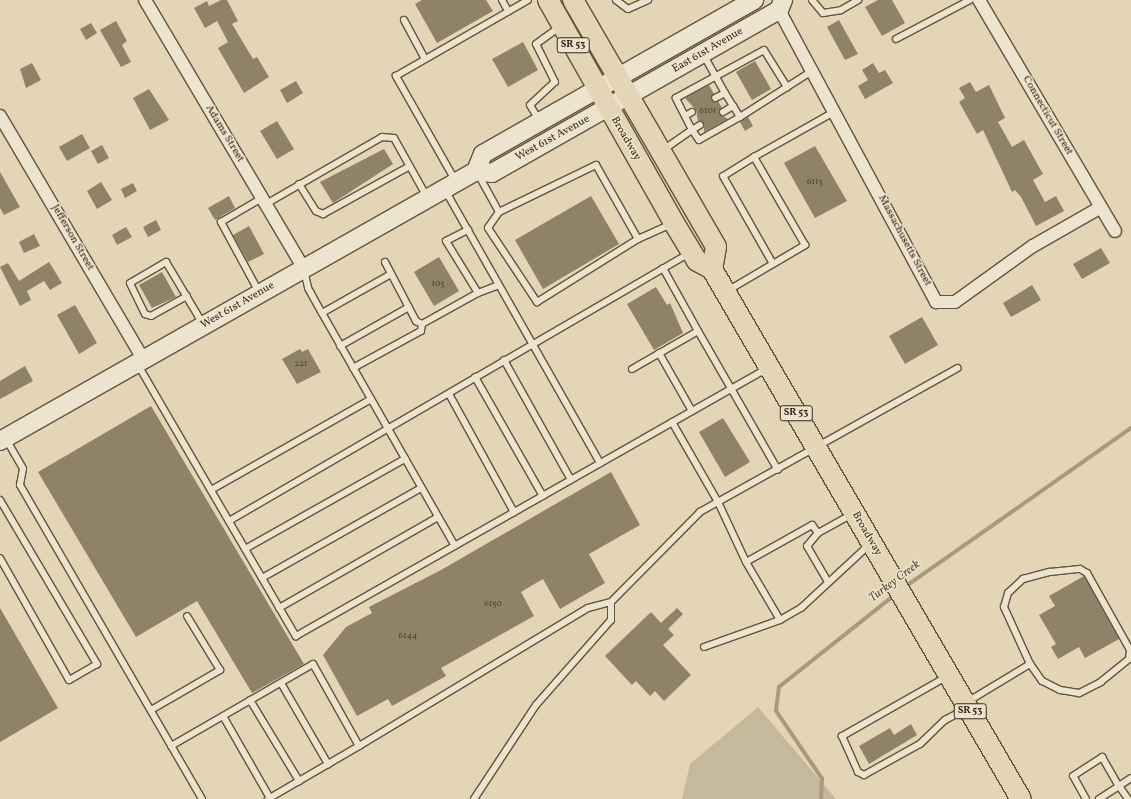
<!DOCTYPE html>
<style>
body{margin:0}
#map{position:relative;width:1131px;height:799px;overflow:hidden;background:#e3d5b5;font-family:Vollkorn,serif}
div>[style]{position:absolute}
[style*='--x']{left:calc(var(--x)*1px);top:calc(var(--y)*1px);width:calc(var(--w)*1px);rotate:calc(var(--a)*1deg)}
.green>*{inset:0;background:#c6b89a}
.stream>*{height:3.5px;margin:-1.75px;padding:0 1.75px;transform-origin:1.75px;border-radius:1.75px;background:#a99a7f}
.building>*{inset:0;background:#908268}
.roads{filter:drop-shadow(1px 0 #62533d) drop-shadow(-1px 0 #62533d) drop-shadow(0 1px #62533d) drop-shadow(0 -1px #62533d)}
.service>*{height:6px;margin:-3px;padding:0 3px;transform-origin:3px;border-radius:3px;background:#ede4cf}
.minor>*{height:12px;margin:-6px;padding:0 6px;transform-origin:6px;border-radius:6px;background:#ede4cf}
.secondary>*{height:18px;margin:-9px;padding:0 9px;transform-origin:9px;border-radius:9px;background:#ede4cf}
.primary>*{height:20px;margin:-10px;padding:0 10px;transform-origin:10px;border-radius:10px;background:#e3d5b5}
span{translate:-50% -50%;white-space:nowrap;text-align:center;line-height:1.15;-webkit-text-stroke:3px #ede4cf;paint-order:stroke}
.number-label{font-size:9px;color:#4d3e2a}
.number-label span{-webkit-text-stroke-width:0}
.shield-label span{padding:1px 3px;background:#ede4cf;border:1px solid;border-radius:3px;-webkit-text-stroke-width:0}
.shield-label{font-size:10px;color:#372815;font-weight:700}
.street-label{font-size:11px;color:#372815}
.water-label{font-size:12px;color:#594a35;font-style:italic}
</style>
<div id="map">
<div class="green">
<div style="clip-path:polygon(758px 707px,836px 799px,682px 799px,690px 764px)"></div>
</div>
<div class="stream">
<div style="--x:905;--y:587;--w:276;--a:-35.1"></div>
<div style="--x:821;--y:799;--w:20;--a:-87"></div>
<div style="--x:822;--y:779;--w:82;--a:-124.1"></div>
<div style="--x:776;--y:711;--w:24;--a:-83"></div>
<div style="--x:779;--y:687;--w:149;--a:-38.5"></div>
</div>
<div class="building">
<div style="clip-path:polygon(221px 0,227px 0,238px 21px,232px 24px,253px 59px,257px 57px,269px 77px,244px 93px,218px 48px,228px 42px,217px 21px,205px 28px,194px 8px,207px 1px,209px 6px)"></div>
<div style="clip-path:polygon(422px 0,486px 0,493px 11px,437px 43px,415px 4px)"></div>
<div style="clip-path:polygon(878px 0,892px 0,905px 23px,882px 36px,865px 7px)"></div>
<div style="clip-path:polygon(839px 20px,858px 54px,845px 60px,827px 27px)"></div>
<div style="clip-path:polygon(116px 21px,127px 41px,122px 45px,131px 62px,121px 67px,100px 30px)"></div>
<div style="clip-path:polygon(91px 23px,97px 33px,86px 40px,80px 29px)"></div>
<div style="clip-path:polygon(523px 42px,538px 70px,508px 87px,492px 59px)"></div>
<div style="clip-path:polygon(755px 61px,771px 89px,752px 100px,736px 72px)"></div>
<div style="clip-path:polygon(32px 63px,41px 80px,26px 88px,20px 69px)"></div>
<div style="clip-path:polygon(873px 63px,879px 73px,885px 70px,893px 83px,865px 99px,858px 86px,868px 80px,862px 70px)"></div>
<div style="clip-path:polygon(296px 81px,303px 93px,287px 103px,280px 90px)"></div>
<div style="clip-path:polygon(970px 82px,976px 92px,989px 85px,1005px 118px,998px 122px,1012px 147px,1024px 140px,1043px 174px,1033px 180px,1045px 202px,1056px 196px,1064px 211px,1036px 226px,1021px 197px,1015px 190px,1012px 192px,983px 130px,977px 134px,959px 102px,965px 98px,959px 88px)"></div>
<div style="clip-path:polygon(709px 85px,714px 94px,711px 100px,718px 101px,722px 108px,719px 114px,728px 119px,704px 132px,704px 123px,698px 121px,696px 110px,685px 98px)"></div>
<div style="clip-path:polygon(149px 89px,169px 120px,150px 130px,133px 98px)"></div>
<div style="clip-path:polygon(748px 117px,753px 126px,745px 131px,740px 122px)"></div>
<div style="clip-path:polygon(277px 121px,294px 149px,277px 159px,260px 131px)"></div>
<div style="clip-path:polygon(82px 134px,90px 148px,67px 161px,59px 147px)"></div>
<div style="clip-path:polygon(102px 145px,109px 158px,98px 164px,91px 151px)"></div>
<div style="clip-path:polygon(815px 146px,847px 201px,815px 218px,784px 163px)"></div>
<div style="clip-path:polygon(384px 149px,393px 164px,333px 203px,320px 182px)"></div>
<div style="clip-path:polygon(0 172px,20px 207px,4px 215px,0 208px)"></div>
<div style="clip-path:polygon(101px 182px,112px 200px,97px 209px,87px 191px)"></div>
<div style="clip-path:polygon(133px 183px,137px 191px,125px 198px,121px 189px)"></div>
<div style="clip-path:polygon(229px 196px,235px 208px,215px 220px,208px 208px)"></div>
<div style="clip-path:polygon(591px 196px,619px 244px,543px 289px,515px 240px)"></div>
<div style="clip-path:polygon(156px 220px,161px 230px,148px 237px,143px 227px)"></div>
<div style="clip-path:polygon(249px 226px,264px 254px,248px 262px,233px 235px)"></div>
<div style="clip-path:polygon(126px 227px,132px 237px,117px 245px,112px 235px)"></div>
<div style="clip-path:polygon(34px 234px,40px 246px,24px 253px,19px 242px)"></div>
<div style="clip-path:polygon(1101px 248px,1110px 263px,1082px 279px,1073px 264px)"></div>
<div style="clip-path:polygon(439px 257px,459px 291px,434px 306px,414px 272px)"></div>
<div style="clip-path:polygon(49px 262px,62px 283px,50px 290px,44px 281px,27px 291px,31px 300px,20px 306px,0 267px,8px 263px,19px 281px)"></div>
<div style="clip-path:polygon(162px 272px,176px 297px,152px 308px,139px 285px)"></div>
<div style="clip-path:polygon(1032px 285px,1041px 300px,1011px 317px,1003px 303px)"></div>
<div style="clip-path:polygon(656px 287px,667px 305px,670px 303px,683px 333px,654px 350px,627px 304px)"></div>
<div style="clip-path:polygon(75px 305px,97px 343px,79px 354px,57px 315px)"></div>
<div style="clip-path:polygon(922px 317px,938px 345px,905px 364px,889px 336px)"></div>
<div style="clip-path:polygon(300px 349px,302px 352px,308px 349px,321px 372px,297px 384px,282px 359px)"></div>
<div style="clip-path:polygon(25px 366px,33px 381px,0 399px,0 381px)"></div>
<div style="clip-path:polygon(151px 406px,304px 664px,252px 693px,197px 601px,136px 637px,38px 472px)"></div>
<div style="clip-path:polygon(723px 418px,750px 462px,725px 477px,699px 432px)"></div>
<div style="clip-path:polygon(611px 472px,640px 525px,589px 554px,605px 583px,560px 609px,543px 579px,521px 592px,534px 616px,441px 668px,446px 676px,392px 706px,388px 699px,357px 716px,323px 655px,346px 627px,372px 613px,369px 607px,441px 570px)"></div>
<div style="clip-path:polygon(1084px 576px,1119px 639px,1085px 658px,1079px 647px,1058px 659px,1051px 647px,1056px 644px,1039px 615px,1055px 606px,1049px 596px)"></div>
<div style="clip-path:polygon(0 608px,58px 708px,0 742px)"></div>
<div style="clip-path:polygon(677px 608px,683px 614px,668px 629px,674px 635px,663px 645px,691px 675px,664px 701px,655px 691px,650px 696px,636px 681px,632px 685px,605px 656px,651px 612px,661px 623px)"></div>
<div style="clip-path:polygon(911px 724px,917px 735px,869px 764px,859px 746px,890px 728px,894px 735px)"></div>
</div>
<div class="roads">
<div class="service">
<div style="--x:502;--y:0;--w:13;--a:61"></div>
<div style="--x:616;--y:0;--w:15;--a:37"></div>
<div style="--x:628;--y:9;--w:22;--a:-24"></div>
<div style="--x:812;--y:0;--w:17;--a:50"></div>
<div style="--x:823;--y:13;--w:18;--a:-9"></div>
<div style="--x:841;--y:10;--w:20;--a:-30"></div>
<div style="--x:404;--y:20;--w:44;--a:61.7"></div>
<div style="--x:896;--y:39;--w:84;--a:-27.8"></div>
<div style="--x:703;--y:54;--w:45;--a:60.6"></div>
<div style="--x:725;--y:93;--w:11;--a:153"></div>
<div style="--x:723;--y:112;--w:12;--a:-31"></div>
<div style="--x:733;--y:106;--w:15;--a:-122"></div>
<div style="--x:685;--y:116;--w:8;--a:-30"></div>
<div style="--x:740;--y:117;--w:85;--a:-32.6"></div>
<div style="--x:539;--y:120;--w:17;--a:-121"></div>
<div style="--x:530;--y:105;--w:34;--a:-43"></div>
<div style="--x:555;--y:82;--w:42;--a:-116.6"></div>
<div style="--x:536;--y:44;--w:29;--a:-36"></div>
<div style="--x:700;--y:125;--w:9;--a:148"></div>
<div style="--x:692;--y:130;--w:12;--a:55"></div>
<div style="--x:699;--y:140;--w:47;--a:-29.3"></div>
<div style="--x:740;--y:117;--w:13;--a:-122"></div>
<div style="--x:663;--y:150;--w:35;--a:-35"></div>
<div style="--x:692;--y:130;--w:36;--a:-117"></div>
<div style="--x:676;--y:98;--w:100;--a:-28.6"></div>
<div style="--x:764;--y:50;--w:44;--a:58.1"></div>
<div style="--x:754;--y:157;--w:36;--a:148"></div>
<div style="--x:723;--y:176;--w:101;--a:60.4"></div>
<div style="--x:478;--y:174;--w:43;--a:61.1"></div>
<div style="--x:499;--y:212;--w:108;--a:-25.9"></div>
<div style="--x:596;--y:165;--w:85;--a:60.4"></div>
<div style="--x:638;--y:239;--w:36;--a:-24"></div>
<div style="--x:455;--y:180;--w:120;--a:-119.6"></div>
<div style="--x:396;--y:76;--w:152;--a:-29.9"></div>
<div style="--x:299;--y:184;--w:32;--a:58"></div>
<div style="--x:316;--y:211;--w:8;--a:23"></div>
<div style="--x:323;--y:214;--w:99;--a:-28.9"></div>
<div style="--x:445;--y:190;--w:314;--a:60.4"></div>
<div style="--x:266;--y:204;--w:134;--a:-30"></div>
<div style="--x:382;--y:137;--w:12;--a:5"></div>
<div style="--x:394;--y:138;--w:68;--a:60.8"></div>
<div style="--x:499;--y:212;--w:19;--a:125"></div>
<div style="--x:488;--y:228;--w:89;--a:56.5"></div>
<div style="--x:537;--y:302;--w:119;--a:-32"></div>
<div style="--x:385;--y:262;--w:67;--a:62.3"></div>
<div style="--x:416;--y:321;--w:7;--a:27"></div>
<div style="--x:422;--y:324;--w:64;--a:-29"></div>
<div style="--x:478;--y:293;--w:61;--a:-121.6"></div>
<div style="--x:446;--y:241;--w:25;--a:-27"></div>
<div style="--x:304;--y:270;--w:18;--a:77"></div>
<div style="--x:308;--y:288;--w:29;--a:61"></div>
<div style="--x:322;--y:313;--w:268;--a:60.3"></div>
<div style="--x:727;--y:291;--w:91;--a:-30.5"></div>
<div style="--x:805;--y:245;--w:102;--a:-120.1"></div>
<div style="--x:754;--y:157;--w:92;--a:-29.4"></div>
<div style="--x:259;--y:292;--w:80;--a:-118.5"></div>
<div style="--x:221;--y:222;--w:48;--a:-30.3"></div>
<div style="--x:478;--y:293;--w:22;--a:-21"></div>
<div style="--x:187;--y:296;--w:41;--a:150.9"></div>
<div style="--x:151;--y:316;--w:6;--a:-162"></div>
<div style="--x:145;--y:314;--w:34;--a:-116"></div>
<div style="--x:130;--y:283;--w:42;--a:-30.3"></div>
<div style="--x:166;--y:262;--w:72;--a:59.2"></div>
<div style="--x:322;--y:313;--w:79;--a:-29.5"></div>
<div style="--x:698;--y:331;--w:160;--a:60.1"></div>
<div style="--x:340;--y:346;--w:79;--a:-29.5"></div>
<div style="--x:659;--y:353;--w:67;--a:60.4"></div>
<div style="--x:504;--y:360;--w:137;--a:60.8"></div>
<div style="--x:138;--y:365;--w:314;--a:59.8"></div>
<div style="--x:296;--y:636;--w:541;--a:-29.6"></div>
<div style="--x:353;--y:368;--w:77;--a:-28.6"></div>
<div style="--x:421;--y:331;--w:7;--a:-82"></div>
<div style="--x:632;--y:369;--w:76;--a:-29.9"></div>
<div style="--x:698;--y:331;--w:72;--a:-119.1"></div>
<div style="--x:475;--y:377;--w:137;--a:60.3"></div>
<div style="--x:449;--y:394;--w:135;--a:61.2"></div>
<div style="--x:672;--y:422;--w:92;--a:60.1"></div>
<div style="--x:718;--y:502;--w:66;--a:65"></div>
<div style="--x:746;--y:562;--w:76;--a:-29.3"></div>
<div style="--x:812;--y:525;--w:10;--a:53"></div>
<div style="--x:818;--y:533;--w:39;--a:-29"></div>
<div style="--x:6;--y:439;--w:34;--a:60"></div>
<div style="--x:23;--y:469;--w:16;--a:101"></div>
<div style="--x:20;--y:485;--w:363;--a:59.9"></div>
<div style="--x:211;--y:490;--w:184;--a:-29.6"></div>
<div style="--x:0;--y:500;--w:191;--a:59.4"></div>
<div style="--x:97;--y:664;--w:32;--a:150"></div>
<div style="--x:69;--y:680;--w:140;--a:-119.5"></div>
<div style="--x:229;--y:521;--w:531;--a:-30.19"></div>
<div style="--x:818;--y:533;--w:17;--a:130"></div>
<div style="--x:807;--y:546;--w:42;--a:59.7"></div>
<div style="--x:245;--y:549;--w:184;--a:-29.4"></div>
<div style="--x:746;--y:562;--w:67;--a:59.6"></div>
<div style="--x:780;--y:620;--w:24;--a:-30"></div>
<div style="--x:801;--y:608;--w:93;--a:-42.8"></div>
<div style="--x:262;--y:578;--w:183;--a:-29.5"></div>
<div style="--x:279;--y:608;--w:183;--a:-29.8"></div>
<div style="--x:704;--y:647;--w:81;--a:-19.6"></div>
<div style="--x:946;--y:677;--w:120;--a:150.4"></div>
<div style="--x:842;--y:736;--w:39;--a:66"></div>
<div style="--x:858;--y:772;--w:7;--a:27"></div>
<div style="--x:864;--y:775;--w:64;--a:-29"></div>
<div style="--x:920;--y:744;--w:35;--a:-44"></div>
<div style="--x:945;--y:720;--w:24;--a:-28"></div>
<div style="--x:281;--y:683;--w:94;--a:59.9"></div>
<div style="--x:250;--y:700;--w:95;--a:58.8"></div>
<div style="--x:967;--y:702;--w:74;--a:-31.1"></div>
<div style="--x:1030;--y:664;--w:63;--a:-114.5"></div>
<div style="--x:1004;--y:607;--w:15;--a:-74"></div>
<div style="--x:1008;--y:593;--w:21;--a:-43"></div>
<div style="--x:1023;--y:579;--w:28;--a:-15"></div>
<div style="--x:1050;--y:572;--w:30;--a:-6"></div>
<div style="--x:1080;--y:569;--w:8;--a:30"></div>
<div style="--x:1087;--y:573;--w:88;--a:60.8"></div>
<div style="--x:1130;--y:650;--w:9;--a:96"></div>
<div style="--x:1129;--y:659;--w:36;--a:141"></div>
<div style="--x:1101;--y:682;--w:25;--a:153"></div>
<div style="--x:1079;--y:693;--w:19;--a:-171"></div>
<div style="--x:1060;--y:690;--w:20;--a:-153"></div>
<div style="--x:1042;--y:681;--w:21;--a:-125"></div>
<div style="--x:151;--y:710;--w:80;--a:-30.1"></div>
<div style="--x:220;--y:670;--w:63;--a:-121.4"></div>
<div style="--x:223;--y:716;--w:95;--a:60.2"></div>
<div style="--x:171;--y:746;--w:164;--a:-30"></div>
<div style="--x:313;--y:664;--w:94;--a:60.7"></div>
<div style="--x:359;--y:746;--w:267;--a:-31.1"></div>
<div style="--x:588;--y:608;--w:24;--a:-15"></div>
<div style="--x:268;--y:799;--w:105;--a:-30.2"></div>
<div style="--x:474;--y:799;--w:113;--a:-56.6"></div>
<div style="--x:536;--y:705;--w:113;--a:-48.6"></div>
<div style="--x:611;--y:620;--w:18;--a:-90"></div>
<div style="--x:611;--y:602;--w:127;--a:-45.3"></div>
<div style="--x:700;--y:512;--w:295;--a:-29.2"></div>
<div style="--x:1086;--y:799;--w:26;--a:-119"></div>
<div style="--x:1073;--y:776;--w:35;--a:-33"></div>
<div style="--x:1102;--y:757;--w:34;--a:60"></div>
<div style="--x:1119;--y:786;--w:14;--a:-34"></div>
<div style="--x:1099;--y:799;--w:24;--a:-33"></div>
<div style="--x:1119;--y:786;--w:16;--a:55"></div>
</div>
<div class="minor">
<div style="--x:145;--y:0;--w:312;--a:59.4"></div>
<div style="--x:979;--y:0;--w:268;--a:59.5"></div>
<div style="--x:779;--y:10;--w:332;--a:61.7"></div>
<div style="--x:936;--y:302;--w:19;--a:0"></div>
<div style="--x:955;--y:302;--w:96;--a:-35.7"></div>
<div style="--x:1033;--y:246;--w:78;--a:-29.8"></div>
<div style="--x:0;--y:116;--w:283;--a:59.5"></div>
</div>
<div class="secondary">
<div style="--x:476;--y:171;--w:16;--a:7"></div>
<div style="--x:492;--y:173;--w:330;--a:-29.6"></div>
<div style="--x:779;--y:10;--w:11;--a:-68"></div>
<div style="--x:0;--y:441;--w:547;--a:-29.56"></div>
<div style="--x:476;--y:171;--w:18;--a:-68"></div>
<div style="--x:483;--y:154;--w:312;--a:-29.6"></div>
</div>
<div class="primary">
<div style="--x:548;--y:0;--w:256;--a:60.5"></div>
<div style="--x:674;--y:223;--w:44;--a:58.8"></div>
<div style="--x:697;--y:261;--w:17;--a:28"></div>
<div style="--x:712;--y:269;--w:613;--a:59.76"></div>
<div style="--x:573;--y:0;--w:285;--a:59.9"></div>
<div style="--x:716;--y:247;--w:22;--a:100"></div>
</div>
</div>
<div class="number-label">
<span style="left:708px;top:111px">6101</span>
<span style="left:815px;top:182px">6115</span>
<span style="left:438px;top:284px">105</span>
<span style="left:301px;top:364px">221</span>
<span style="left:493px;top:604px">6150</span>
<span style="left:408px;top:636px">6144</span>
</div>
<div class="shield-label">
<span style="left:573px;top:45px">SR 53</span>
<span style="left:796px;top:413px">SR 53</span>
<span style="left:970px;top:711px">SR 53</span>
</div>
<div class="street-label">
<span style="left:708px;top:51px;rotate:-30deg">East 61st Avenue</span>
<span style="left:1047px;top:116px;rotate:60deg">Connecticut Street</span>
<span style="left:224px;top:134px;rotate:59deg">Adams Street</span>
<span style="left:553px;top:139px;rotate:-29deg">West 61st Avenue</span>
<span style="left:625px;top:139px;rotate:60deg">Broadway</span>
<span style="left:72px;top:238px;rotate:60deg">Jefferson Street</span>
<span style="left:904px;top:241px;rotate:62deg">Massachusetts Street</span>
<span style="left:238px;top:306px;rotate:-30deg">West 61st Avenue</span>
<span style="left:866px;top:534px;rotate:60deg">Broadway</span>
</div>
<div class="water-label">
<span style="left:895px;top:582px;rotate:-37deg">Turkey Creek</span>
</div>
</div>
